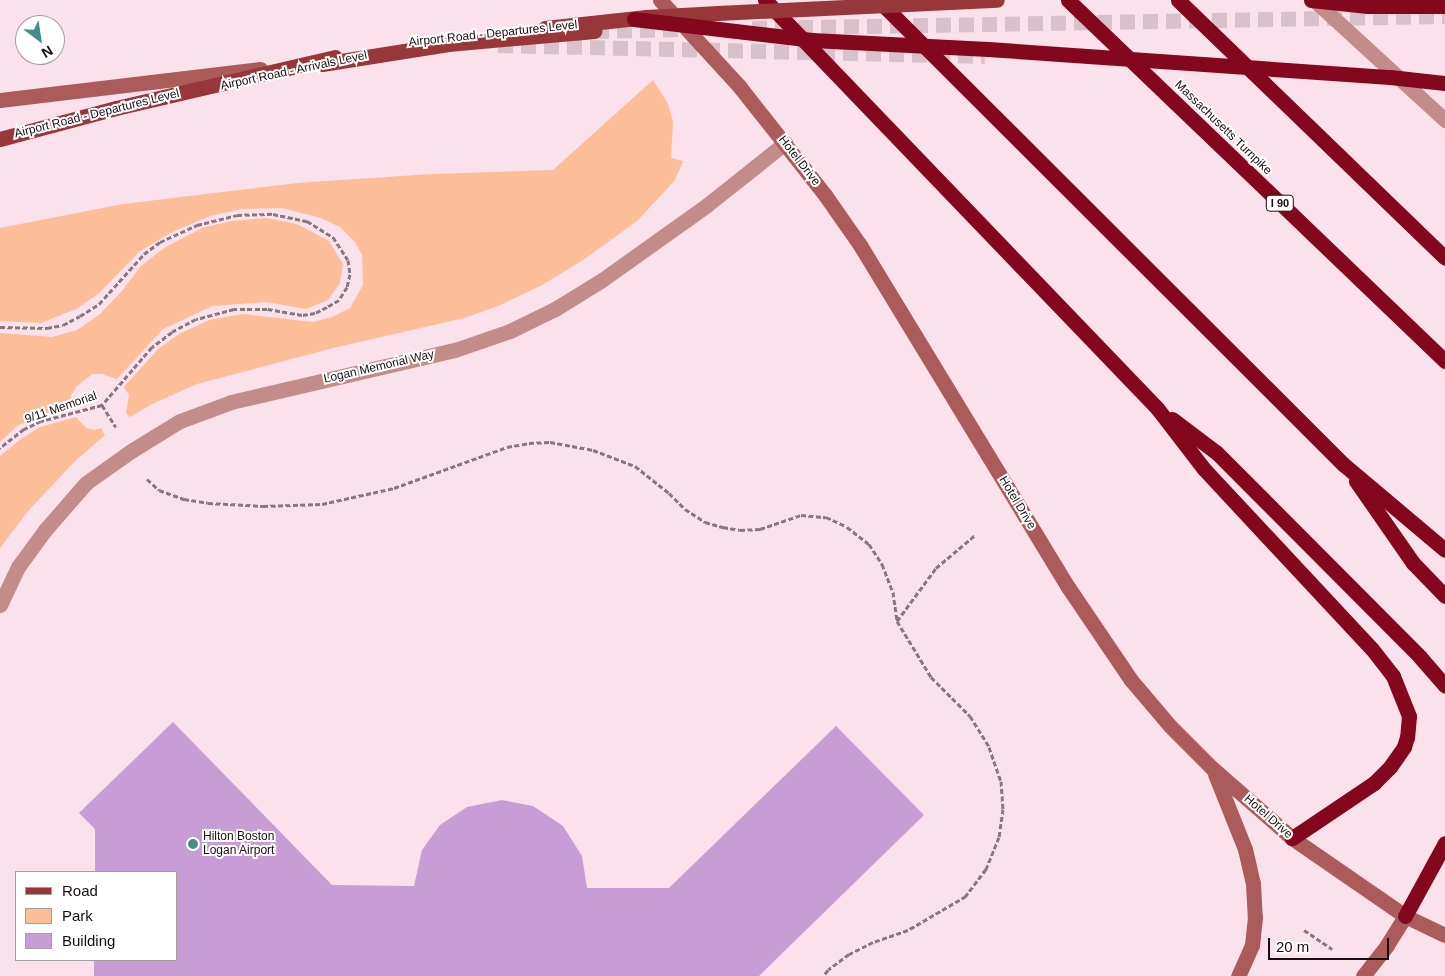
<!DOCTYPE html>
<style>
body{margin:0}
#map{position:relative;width:1445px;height:976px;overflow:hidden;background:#fbe1ec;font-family:Arial,sans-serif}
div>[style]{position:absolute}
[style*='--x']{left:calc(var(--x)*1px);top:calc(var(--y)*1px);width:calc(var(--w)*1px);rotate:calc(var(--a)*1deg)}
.green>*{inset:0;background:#fbbe98}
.building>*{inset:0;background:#c89cd4}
.primary-tunnel>*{height:15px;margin-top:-7.5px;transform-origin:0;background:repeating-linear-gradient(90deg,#d9c1cb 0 15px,transparent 0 23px)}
.highway-tunnel>*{height:15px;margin-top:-7.5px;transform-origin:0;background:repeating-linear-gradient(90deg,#d9c1cb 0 15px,transparent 0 23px)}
.path>*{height:3px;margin-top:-1.5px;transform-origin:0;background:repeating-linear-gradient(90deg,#89777f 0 5px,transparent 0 7.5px)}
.lane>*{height:15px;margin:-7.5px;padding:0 7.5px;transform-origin:7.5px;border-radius:7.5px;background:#c38b89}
.street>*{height:15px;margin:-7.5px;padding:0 7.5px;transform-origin:7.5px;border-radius:7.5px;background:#c38b89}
.secondary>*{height:15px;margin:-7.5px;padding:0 7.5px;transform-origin:7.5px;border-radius:7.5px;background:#ab5c5a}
.primary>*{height:15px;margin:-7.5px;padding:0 7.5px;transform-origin:7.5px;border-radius:7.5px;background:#97373a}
.highway>*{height:15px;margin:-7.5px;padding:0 7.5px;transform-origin:7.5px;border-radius:7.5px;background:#84081d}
.primary-bridge>*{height:15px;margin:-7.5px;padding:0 7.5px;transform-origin:7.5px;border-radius:7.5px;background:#97373a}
.highway-bridge>*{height:15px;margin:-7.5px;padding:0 7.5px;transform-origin:7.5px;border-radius:7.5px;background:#84081d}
.dots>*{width:14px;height:14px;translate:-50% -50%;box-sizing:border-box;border:2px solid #fff;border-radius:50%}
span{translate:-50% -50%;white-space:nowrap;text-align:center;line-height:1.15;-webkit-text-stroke:4px #fff;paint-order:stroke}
.shield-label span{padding:1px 4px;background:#fff;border:1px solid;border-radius:4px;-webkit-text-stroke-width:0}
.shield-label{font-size:11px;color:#170d12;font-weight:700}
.street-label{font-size:12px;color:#170d12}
.poi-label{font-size:12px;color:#170d12}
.left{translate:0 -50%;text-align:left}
.legend{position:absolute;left:15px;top:871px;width:162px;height:90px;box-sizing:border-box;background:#fff;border:1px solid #a29ea0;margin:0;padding:6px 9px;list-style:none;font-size:15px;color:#170d12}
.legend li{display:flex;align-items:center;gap:10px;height:25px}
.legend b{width:25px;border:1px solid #a29ea0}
.north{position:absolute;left:15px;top:15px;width:50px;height:50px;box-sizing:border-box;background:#fff;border:1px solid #a29ea0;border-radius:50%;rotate:149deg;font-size:14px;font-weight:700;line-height:20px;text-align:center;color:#170d12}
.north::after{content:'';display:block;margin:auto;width:18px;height:22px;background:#458d8a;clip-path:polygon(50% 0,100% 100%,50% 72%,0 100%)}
.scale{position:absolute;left:1268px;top:938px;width:121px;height:22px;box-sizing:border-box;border:2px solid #170d12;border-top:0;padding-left:6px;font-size:15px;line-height:18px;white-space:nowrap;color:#170d12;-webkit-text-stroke:4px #fff;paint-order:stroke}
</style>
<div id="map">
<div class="green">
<div style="clip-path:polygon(653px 80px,668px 104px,673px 122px,671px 158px,683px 161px,675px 180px,637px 221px,583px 260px,542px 285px,498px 306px,464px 318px,333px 348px,197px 384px,152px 404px,130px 417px,126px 413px,129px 395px,124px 387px,158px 349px,179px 334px,209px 320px,243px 314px,313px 322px,332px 317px,350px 308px,363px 285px,362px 255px,355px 242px,340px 227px,321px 218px,282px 208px,242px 209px,210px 216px,172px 232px,140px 251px,99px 293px,78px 308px,41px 323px,0 321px,0 228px,123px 204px,297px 183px,431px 174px,553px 170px)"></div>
<div style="clip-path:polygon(266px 218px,297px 224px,329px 241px,343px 264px,340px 283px,328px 300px,306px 309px,266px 302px,212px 306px,163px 329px,117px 379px,102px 374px,92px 374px,76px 387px,71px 395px,71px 406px,40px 415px,17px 426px,0 442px,0 333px,52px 337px,77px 330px,100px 314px,121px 292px,141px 266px,164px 248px,202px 228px,231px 221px)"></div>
<div style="clip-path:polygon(76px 417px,86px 428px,95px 430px,101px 428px,105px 435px,75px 461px,28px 511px,0 548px,0 456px,21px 439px,40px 427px)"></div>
</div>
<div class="building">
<div style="clip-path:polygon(173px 722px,332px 885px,414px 886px,422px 850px,440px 825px,467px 807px,502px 800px,533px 806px,563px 826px,582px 856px,587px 888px,669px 888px,836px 726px,924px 815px,759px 976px,94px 976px,94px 960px,176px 960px,176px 872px,95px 872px,95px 829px,79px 813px)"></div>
</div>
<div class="primary-tunnel">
<div style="--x:752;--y:28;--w:693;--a:-0.99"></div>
<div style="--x:594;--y:31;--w:87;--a:-1.3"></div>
</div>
<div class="highway-tunnel">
<div style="--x:498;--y:45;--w:487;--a:1.3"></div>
</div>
<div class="path">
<div style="--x:0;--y:327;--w:47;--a:1.2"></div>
<div style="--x:47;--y:328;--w:16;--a:-11"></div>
<div style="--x:63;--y:325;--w:19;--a:-28"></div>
<div style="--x:80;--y:316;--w:22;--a:-32"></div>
<div style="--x:99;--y:304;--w:67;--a:-48"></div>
<div style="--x:144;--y:254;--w:20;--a:-37"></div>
<div style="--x:160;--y:242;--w:41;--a:-24.7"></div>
<div style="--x:197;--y:225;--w:41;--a:-14"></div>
<div style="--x:237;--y:215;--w:36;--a:-2"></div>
<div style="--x:273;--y:214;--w:35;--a:12"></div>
<div style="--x:307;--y:221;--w:31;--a:32"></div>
<div style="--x:333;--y:237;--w:27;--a:57"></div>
<div style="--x:348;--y:260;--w:14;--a:82"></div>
<div style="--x:350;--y:274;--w:13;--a:103"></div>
<div style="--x:347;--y:287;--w:15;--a:122"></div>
<div style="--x:339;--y:300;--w:14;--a:150"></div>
<div style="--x:327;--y:307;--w:13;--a:153"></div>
<div style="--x:315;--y:313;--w:13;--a:171"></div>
<div style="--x:302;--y:315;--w:36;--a:-170"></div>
<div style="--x:267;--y:309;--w:33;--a:180"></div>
<div style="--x:234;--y:309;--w:39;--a:165"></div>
<div style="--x:196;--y:319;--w:27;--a:152"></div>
<div style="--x:172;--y:332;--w:25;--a:143"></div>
<div style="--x:152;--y:347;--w:77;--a:130.8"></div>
<div style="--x:102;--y:405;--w:63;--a:165.3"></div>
<div style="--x:41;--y:421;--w:19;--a:155"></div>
<div style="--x:24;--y:429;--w:31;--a:142"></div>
<div style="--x:102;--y:405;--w:26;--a:58"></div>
<div style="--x:147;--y:479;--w:16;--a:43"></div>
<div style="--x:159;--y:490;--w:27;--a:20"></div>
<div style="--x:184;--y:499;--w:24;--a:9"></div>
<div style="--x:208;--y:503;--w:55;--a:3.1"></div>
<div style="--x:263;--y:506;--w:59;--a:-1.9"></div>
<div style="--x:322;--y:504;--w:74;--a:-12.5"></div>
<div style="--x:394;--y:488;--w:120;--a:-19.9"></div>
<div style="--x:507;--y:447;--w:22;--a:-10"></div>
<div style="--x:529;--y:443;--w:21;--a:-3"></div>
<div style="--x:550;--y:442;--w:44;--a:10.5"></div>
<div style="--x:593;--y:450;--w:45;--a:20.9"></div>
<div style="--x:635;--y:466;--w:43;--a:38.5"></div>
<div style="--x:669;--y:493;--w:23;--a:45"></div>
<div style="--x:685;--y:509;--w:24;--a:33"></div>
<div style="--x:705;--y:522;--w:19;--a:16"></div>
<div style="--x:723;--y:527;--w:17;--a:10"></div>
<div style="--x:740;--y:530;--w:20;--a:-3"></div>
<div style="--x:760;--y:529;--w:43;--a:-18.9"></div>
<div style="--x:801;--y:515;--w:25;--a:5"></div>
<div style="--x:826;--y:517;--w:23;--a:25"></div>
<div style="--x:847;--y:527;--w:28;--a:38"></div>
<div style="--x:869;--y:544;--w:24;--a:57"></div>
<div style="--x:882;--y:564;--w:30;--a:69"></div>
<div style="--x:893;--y:592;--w:29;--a:82"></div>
<div style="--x:897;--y:621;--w:66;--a:58.7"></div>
<div style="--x:931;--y:677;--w:55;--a:45"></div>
<div style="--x:970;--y:716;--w:36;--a:58"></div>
<div style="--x:989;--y:747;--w:36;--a:71"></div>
<div style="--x:1001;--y:781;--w:28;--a:86"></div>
<div style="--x:1003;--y:809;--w:28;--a:98"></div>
<div style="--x:999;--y:837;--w:35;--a:112"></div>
<div style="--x:986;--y:869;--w:34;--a:127"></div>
<div style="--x:966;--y:896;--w:67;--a:149.6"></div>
<div style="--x:908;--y:930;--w:37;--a:161"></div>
<div style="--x:873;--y:942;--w:27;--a:153"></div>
<div style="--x:849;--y:954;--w:26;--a:143"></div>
<div style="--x:828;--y:970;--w:8;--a:130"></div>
<div style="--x:897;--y:621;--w:66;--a:-53.7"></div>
<div style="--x:936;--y:568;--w:51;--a:-40.2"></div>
<div style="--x:1304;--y:930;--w:34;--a:34"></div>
</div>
<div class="lane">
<div style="--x:1314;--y:0;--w:178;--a:42.5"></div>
</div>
<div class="street">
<div style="--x:0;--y:605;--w:42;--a:-64.7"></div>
<div style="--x:18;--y:567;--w:46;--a:-53.9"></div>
<div style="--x:45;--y:530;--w:62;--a:-48.9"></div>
<div style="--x:86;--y:483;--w:55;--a:-35.4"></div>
<div style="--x:131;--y:451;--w:57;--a:-31.5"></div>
<div style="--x:180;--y:421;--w:54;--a:-20.4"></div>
<div style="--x:231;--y:402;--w:230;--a:-13.1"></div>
<div style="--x:455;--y:350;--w:58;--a:-19.1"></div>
<div style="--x:510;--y:331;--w:50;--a:-26.1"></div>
<div style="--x:555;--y:309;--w:55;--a:-31.7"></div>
<div style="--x:602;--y:280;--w:129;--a:-35.5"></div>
<div style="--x:707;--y:205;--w:100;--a:-38.5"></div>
</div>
<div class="secondary">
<div style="--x:660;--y:0;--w:117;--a:47.4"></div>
<div style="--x:739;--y:86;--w:139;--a:51.7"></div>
<div style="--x:825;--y:195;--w:61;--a:55"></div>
<div style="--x:860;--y:245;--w:400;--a:58.7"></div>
<div style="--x:1068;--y:587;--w:112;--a:55.9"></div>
<div style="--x:1131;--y:680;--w:60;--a:49.7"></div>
<div style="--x:1170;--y:726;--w:59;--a:45"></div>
<div style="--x:1212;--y:768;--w:106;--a:41.2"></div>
<div style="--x:1292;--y:838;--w:137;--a:34.6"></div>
<div style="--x:1405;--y:916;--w:44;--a:25.4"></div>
<div style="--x:0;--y:100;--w:262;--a:-6.8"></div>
<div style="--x:1215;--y:774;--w:81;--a:68.2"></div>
<div style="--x:1245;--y:849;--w:35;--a:77"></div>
<div style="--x:1253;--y:883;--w:34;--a:87"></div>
<div style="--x:1255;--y:917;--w:28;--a:96"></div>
<div style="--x:1252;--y:945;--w:34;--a:114"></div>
<div style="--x:1363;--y:976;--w:39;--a:-52"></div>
<div style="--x:1387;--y:945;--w:34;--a:-58"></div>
</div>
<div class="primary">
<div style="--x:322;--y:64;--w:128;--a:-9"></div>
<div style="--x:448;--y:44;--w:147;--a:-5.1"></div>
</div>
<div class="highway">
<div style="--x:765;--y:0;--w:566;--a:46.15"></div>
<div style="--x:1157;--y:408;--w:77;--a:52.4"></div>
<div style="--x:1204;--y:469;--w:246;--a:47"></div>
<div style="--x:1372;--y:649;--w:34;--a:52"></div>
<div style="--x:1393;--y:676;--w:43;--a:68.2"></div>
<div style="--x:1409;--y:716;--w:21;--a:95"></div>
<div style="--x:1407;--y:737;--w:10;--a:107"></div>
<div style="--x:1404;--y:747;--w:24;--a:125"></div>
<div style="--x:1390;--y:767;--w:23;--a:135"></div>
<div style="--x:1374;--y:783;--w:99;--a:146.1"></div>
<div style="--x:878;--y:0;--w:657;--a:44.94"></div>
<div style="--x:1343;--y:464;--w:133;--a:40.1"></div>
<div style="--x:1068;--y:0;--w:522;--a:43.76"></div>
<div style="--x:1178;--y:0;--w:371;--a:44"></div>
<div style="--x:1172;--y:419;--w:56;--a:37.1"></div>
<div style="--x:1217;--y:453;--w:288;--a:45.1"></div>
<div style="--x:1420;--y:657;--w:38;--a:49"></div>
<div style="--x:1356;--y:481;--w:100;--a:55.2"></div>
<div style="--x:1413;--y:563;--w:46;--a:45.9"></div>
<div style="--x:1405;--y:916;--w:83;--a:-61.3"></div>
</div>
<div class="primary-bridge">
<div style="--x:545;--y:28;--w:102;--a:-6.2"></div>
<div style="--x:646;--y:17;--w:72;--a:-3.2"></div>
<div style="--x:718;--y:13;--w:279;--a:-2.7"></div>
<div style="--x:0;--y:139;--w:120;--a:-15"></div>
<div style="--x:116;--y:108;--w:225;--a:-13.1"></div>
</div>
<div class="highway-bridge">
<div style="--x:1311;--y:0;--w:57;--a:6"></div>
<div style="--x:1368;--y:6;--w:77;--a:0"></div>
<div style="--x:634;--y:19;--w:179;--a:6.7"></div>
<div style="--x:812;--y:40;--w:176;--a:2.9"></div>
<div style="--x:988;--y:49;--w:403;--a:4"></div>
<div style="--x:1390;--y:77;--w:55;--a:6.2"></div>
</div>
<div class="dots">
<div style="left:193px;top:844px;background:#458d8a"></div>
</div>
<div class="shield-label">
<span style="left:1280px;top:203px">I 90</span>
</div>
<div class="street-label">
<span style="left:493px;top:34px;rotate:-6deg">Airport Road - Departures Level</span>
<span style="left:294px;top:71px;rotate:-12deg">Airport Road - Arrivals Level</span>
<span style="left:97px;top:114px;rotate:-14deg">Airport Road - Departures Level</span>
<span style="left:1223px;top:128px;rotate:44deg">Massachusetts Turnpike</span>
<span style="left:799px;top:161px;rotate:52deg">Hotel Drive</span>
<span style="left:379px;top:367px;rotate:-13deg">Logan Memorial Way</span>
<span style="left:61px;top:408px;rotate:-19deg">9/11 Memorial</span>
<span style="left:1017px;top:503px;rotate:59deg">Hotel Drive</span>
<span style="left:1268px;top:817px;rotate:41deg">Hotel Drive</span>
</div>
<div class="poi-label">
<span class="left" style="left:203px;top:844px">Hilton Boston<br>Logan Airport</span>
</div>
<ul class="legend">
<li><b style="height:6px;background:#97373a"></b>Road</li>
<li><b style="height:14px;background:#fbbe98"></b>Park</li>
<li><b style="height:14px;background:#c89cd4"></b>Building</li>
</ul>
<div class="north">N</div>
<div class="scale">20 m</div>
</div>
